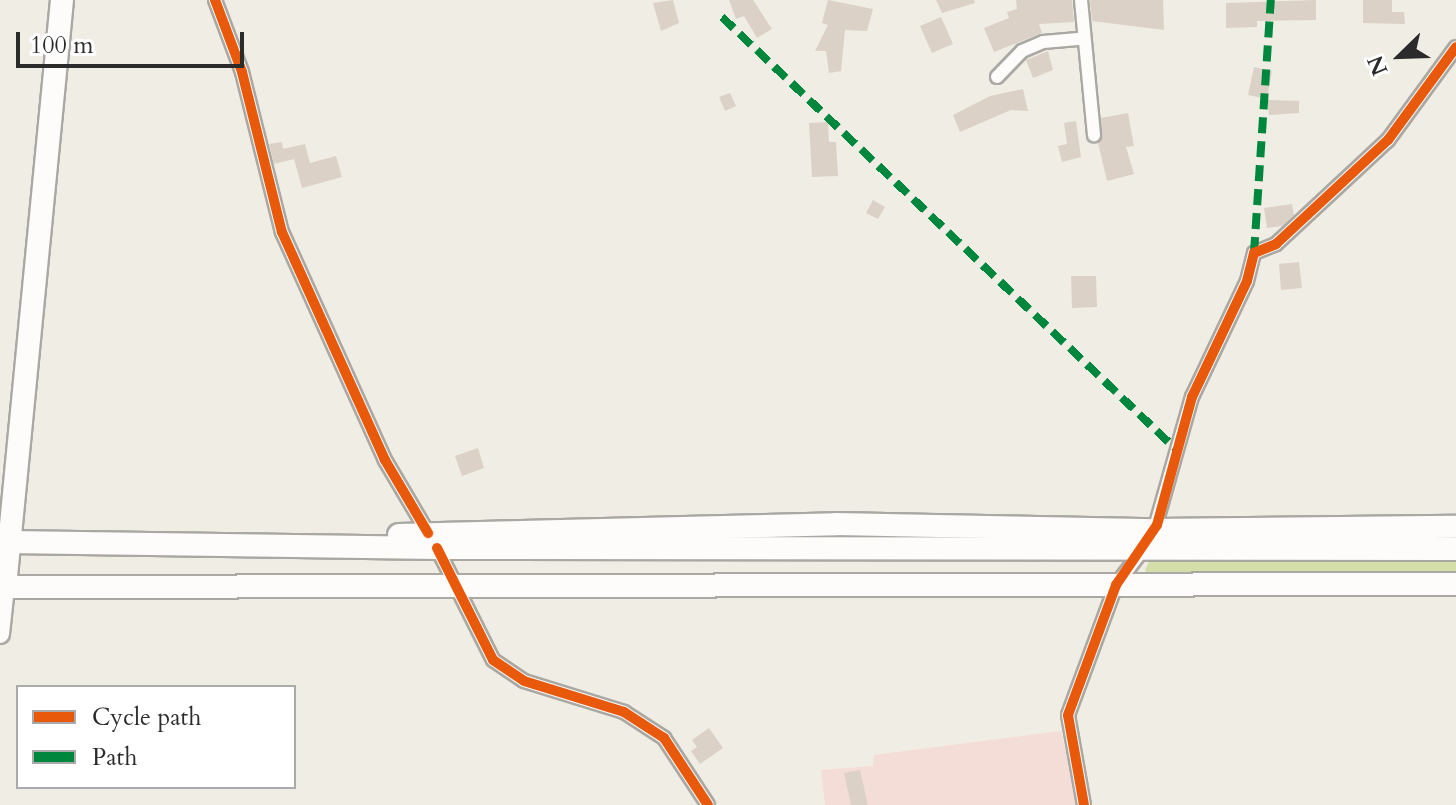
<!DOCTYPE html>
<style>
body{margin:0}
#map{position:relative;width:1456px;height:805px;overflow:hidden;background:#f0ede4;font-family:Cardo,serif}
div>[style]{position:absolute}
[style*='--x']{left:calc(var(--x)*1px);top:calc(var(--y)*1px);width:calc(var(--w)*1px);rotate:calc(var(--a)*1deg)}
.built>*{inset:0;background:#f4ddd6}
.green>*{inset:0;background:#d4dea8}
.building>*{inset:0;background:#dbd1c6}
.roads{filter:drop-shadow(2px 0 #a9a8a3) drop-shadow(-2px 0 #a9a8a3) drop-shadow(0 2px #a9a8a3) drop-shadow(0 -2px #a9a8a3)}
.minor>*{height:12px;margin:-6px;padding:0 6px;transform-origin:6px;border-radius:6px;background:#fdfcfb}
.secondary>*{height:18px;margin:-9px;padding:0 9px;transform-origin:9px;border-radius:9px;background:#fdfcfb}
.trunk>*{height:22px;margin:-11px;padding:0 11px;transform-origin:11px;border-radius:11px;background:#fdfcfb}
.quiet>*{height:8px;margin-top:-4px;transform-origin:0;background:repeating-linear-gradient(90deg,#00873e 0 16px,transparent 0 24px)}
.cycleway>*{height:10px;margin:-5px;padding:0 5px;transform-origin:5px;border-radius:5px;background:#e8590c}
span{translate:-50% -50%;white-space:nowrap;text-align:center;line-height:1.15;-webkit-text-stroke:6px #fff;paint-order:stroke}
.legend{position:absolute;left:16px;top:685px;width:280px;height:104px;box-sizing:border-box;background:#fff;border:2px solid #aaa;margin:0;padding:10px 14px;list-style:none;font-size:24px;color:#2b2b2b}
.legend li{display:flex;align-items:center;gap:16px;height:40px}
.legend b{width:40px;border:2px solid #aaa}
.north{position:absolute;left:1360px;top:16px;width:80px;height:80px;-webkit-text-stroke:6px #fff;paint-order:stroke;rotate:247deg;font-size:22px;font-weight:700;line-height:32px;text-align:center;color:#2b2b2b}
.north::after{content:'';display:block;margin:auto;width:28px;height:36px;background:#2b2b2b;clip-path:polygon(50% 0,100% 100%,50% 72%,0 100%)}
.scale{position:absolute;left:16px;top:32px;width:228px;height:36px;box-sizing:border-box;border:4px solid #2b2b2b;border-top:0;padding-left:10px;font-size:24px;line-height:28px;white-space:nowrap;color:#2b2b2b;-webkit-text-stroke:6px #fff;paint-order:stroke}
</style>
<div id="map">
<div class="built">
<div style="clip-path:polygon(1061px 731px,1078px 805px,825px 805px,821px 770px,873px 766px,874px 755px)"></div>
</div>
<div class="green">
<div style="clip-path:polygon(1456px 559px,1456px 574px,1148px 575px,1145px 570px,1150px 560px)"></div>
</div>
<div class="building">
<div style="clip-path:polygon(673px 0,679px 23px,661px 31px,653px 3px)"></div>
<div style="clip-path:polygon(729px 0,753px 0,772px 29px,757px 38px,744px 16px,736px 19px)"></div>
<div style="clip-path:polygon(828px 0,873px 9px,867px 31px,845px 30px,841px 71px,829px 73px,826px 51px,815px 51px,828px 25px,822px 23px)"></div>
<div style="clip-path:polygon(936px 0,974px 0,975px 3px,942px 13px)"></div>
<div style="clip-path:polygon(1016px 0,1072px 0,1074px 22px,1039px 24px,1042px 33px,994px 52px,984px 28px,1009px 18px,1007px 12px,1017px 9px)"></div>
<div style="clip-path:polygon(1090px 0,1163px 0,1164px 30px,1092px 21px)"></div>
<div style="clip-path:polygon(1316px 0,1316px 20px,1257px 21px,1257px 27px,1226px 28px,1226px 3px)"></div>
<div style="clip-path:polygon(1363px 0,1392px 0,1392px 12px,1404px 12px,1405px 24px,1363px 23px)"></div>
<div style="clip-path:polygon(941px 17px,953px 44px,932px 53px,920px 26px)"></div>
<div style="clip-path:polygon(1048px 51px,1053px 70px,1033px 78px,1026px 60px)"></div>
<div style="clip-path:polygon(1254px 67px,1272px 71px,1267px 99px,1248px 95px)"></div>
<div style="clip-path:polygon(1023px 89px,1028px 111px,1011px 110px,960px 132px,953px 115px,990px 96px)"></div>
<div style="clip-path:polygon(730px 93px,736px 106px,725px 111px,719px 97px)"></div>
<div style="clip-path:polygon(1267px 100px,1299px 101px,1299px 113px,1269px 115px)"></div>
<div style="clip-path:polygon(1128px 113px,1134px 146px,1126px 147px,1134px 174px,1107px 181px,1098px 143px,1101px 118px)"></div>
<div style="clip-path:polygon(1076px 121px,1081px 157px,1062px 162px,1058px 146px,1067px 144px,1064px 123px)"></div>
<div style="clip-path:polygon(828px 122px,829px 142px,836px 142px,838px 176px,812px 177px,809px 123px)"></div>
<div style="clip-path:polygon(282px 142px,283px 149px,305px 144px,310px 163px,336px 156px,342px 177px,302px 188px,294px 159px,274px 164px,269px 144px)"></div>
<div style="clip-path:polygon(873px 200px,885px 207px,878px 219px,866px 213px)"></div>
<div style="clip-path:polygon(1292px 204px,1294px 215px,1282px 226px,1267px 228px,1264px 208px)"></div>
<div style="clip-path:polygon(1299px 262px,1302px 288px,1281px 290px,1279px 264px)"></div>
<div style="clip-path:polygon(1071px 276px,1096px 276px,1097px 307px,1072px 308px)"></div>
<div style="clip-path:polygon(478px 448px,484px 468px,462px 476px,455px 456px)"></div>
<div style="clip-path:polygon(709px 728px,723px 748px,700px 764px,691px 751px,697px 747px,692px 740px)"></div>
<div style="clip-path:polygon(860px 770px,868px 805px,851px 805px,844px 773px)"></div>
</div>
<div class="roads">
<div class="minor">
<div style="--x:215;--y:0;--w:77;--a:69.4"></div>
<div style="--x:242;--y:72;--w:165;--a:76"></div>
<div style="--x:282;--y:232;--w:250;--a:65.7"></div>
<div style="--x:385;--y:460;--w:85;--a:59.5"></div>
<div style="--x:1081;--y:0;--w:136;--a:84.5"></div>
<div style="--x:997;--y:77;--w:36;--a:-46"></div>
<div style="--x:1022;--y:51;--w:23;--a:-23"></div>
<div style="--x:1043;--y:42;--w:38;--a:-5"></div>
<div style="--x:1154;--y:531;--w:139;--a:-74.2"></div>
<div style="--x:1192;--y:397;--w:128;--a:-64.6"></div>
<div style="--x:1247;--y:281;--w:29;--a:-76"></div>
<div style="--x:1254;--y:253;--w:24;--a:-22"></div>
<div style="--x:1276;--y:244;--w:153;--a:-42.9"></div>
<div style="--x:1388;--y:140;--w:115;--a:-53.8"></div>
<div style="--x:437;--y:548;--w:125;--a:63.4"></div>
<div style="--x:493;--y:660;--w:37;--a:34"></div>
<div style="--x:524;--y:681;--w:105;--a:17.2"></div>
<div style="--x:624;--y:712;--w:48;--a:33"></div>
<div style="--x:664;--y:738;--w:80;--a:56.7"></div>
<div style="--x:1084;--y:805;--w:91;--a:-100.1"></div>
<div style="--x:1068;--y:715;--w:139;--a:-69.7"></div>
<div style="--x:1116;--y:585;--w:48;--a:-52.7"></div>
</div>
<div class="secondary">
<div style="--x:0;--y:634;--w:47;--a:-83.9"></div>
</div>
<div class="trunk">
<div style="--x:62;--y:0;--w:590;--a:95.55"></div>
<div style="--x:5;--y:587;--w:1451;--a:-0.12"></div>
<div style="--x:399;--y:535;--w:437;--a:-1.4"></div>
<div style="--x:836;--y:524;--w:319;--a:1.1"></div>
<div style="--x:1155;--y:530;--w:301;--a:-0.6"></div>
<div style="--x:8;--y:542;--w:429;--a:0.8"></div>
<div style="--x:437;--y:548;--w:1019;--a:0.06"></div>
</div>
</div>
<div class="quiet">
<div style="--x:722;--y:17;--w:632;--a:43.59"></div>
<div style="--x:1254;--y:253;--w:254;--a:-86.2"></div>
</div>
<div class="cycleway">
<div style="--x:215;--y:0;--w:77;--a:69.4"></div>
<div style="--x:242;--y:72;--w:165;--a:76"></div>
<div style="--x:282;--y:232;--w:250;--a:65.7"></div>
<div style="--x:385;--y:460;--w:85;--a:59.5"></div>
<div style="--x:437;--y:548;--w:125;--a:63.4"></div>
<div style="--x:493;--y:660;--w:37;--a:34"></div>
<div style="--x:524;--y:681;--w:105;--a:17.2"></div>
<div style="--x:624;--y:712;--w:48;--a:33"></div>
<div style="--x:664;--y:738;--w:80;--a:56.7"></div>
<div style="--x:1084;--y:805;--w:91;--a:-100.1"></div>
<div style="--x:1068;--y:715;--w:139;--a:-69.7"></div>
<div style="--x:1116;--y:585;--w:73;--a:-55.7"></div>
<div style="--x:1157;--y:525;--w:133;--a:-74.7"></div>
<div style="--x:1192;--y:397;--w:128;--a:-64.6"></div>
<div style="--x:1247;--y:281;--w:29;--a:-76"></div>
<div style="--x:1254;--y:253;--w:24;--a:-22"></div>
<div style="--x:1276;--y:244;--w:153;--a:-42.9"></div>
<div style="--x:1388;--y:140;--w:115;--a:-53.8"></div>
</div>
<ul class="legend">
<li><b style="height:10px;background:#e8590c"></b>Cycle path</li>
<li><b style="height:10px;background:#00873e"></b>Path</li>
</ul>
<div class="north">N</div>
<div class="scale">100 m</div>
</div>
